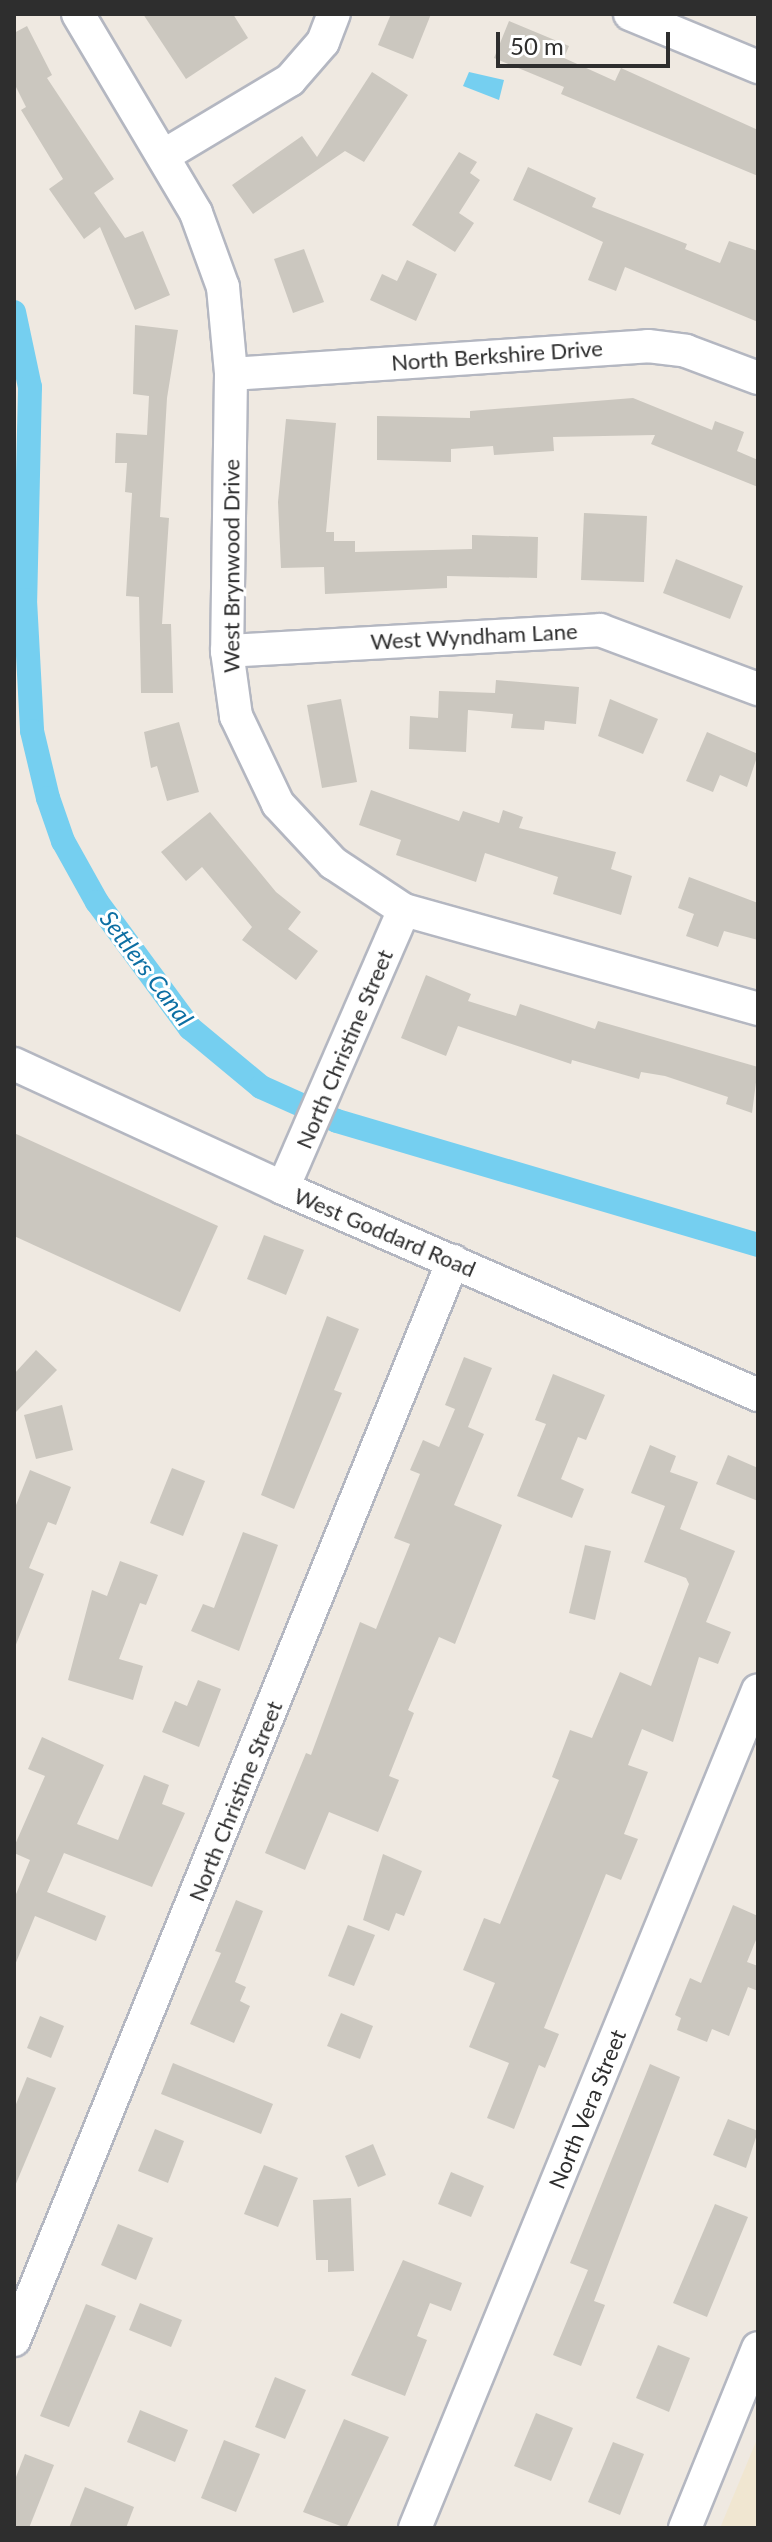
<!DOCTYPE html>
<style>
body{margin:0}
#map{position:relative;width:772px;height:2542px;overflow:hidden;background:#efe9e1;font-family:Lato,sans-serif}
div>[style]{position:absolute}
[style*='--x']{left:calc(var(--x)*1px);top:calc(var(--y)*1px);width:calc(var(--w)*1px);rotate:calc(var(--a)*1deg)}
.education>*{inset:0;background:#f0e6d1}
.water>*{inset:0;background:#75cff0}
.canal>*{height:24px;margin:-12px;padding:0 12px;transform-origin:12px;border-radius:12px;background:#75cff0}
.building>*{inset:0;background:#cbc7bf}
.roads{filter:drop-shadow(2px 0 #b4b7c1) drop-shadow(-2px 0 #b4b7c1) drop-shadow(0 2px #b4b7c1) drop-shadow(0 -2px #b4b7c1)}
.minor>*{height:32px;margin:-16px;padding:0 16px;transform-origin:16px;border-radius:16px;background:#fff}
span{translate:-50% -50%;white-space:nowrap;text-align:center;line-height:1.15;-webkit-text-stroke:6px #fff;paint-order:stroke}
.street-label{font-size:22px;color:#2e2e2e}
.water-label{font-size:24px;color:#0d6fa3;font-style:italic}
.frame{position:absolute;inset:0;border:16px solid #2e2e2e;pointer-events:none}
.scale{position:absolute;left:496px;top:32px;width:174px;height:36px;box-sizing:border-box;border:4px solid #2e2e2e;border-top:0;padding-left:10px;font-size:24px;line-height:28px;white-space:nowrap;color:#2e2e2e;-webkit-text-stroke:6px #fff;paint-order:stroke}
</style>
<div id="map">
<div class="education">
<div style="clip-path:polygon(758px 2437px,758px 2528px,720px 2528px)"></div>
</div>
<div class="water">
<div style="clip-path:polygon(469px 72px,504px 80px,499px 100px,463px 86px)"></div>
</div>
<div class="canal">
<div style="--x:14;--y:312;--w:77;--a:78"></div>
<div style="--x:30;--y:387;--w:213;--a:91.3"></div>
<div style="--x:25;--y:600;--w:131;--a:86.9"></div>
<div style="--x:32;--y:731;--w:69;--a:76.6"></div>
<div style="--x:48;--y:798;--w:46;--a:70.8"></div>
<div style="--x:63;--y:841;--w:70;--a:60.9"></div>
<div style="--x:97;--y:902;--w:157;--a:53.6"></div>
<div style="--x:190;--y:1028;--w:92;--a:39.7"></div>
<div style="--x:261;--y:1087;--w:83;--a:24.1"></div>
<div style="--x:337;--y:1121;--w:439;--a:16.4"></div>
</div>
<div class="building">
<div style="clip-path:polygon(143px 14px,233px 14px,248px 38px,186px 79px)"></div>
<div style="clip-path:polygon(391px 14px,431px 14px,413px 59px,378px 45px)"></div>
<div style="clip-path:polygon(509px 21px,569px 46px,564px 58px,615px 81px,621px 68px,758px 130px,758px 176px,561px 94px,564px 87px,494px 58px)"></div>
<div style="clip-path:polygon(27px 26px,52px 75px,47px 78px,114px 179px,94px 193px,125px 238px,143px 231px,170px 295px,135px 310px,100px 227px,84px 239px,49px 189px,63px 179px,21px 110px,26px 107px,14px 83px,14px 33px)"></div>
<div style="clip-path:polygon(372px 72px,408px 95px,364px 162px,345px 151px,253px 214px,232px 185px,302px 136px,317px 157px)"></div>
<div style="clip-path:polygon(459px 152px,477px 162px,470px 173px,480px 180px,459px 213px,474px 223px,455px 252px,412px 225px)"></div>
<div style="clip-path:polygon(528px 167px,596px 198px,592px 207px,687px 244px,685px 249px,720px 263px,729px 241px,758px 251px,758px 322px,625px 267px,616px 291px,588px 280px,603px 242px,513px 200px)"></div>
<div style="clip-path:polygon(304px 249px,324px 302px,293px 313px,274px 259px)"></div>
<div style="clip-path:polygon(407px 260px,437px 274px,416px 321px,370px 300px,382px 274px,397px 281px)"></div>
<div style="clip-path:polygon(135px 325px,178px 330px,167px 398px,160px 517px,169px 518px,162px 624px,171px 624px,173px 693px,141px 693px,139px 597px,126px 596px,132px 493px,125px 492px,127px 463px,115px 463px,116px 433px,147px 435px,149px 396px,133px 394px)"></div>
<div style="clip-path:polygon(633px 398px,712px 430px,715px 421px,744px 432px,737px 451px,758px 460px,758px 487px,651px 444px,655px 435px,553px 437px,554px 451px,494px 455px,493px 446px,451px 449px,451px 462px,377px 460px,377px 416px,470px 418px,470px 411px)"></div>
<div style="clip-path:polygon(286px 419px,336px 423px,326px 532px,334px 532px,334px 541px,355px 541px,355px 552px,472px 549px,472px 535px,538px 537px,537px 578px,447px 576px,447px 588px,325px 594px,324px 567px,281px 568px,278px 502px)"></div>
<div style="clip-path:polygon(584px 513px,647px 516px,644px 582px,581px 580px)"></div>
<div style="clip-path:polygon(676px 559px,743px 586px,730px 619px,663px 593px)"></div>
<div style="clip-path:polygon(496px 680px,579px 687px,576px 724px,545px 721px,544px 730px,511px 728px,513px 714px,468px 710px,466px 752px,409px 749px,410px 716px,438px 718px,439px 691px,495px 693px)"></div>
<div style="clip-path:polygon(341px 699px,357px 782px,322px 788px,307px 705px)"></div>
<div style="clip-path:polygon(610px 699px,658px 719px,643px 754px,598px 736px)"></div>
<div style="clip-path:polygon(179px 722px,199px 792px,167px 801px,157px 766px,151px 768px,144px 732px)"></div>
<div style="clip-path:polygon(707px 732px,758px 754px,747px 787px,720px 775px,713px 792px,686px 781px)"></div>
<div style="clip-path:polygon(371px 790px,459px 821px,463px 811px,499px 823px,503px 810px,523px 817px,519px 828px,616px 852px,611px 869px,632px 876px,621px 915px,553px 894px,558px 877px,485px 853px,476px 882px,396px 855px,401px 840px,359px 825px)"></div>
<div style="clip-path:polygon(210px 812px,276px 892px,301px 912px,288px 929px,318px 951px,296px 980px,242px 940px,252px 927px,202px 867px,186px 881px,161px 852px)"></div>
<div style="clip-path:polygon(689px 877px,758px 903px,758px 940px,724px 931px,718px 947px,686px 936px,694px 914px,678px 908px)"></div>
<div style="clip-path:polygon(426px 975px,471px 994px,468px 1001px,516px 1016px,520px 1004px,595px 1029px,598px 1021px,758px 1067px,752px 1113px,726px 1104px,728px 1097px,665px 1076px,641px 1072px,639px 1079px,572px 1060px,571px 1064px,458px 1026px,446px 1056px,401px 1038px)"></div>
<div style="clip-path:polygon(14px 1133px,218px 1226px,180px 1312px,14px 1236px)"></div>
<div style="clip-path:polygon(264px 1235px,304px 1250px,286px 1295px,247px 1279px)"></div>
<div style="clip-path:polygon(327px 1316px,359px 1329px,334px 1390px,342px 1393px,294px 1509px,261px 1495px)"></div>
<div style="clip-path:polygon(36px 1350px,57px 1370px,14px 1414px,14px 1374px)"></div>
<div style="clip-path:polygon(464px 1357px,492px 1368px,468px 1427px,484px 1434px,454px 1505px,502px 1525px,455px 1644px,439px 1637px,408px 1710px,414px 1713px,389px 1776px,399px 1780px,378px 1832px,329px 1812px,305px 1870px,265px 1853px,306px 1753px,311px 1755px,360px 1622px,376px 1629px,410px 1544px,394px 1538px,420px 1474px,410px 1470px,423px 1440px,439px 1447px,455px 1409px,445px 1405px)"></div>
<div style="clip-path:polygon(553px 1374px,605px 1395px,586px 1440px,578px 1437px,561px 1479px,584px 1489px,572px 1518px,517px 1496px,546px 1424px,535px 1420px)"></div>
<div style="clip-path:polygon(62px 1405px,73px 1450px,36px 1459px,24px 1415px)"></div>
<div style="clip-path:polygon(650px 1445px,676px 1456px,670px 1472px,698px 1482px,680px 1529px,735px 1551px,706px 1622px,731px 1632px,718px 1664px,699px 1657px,673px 1742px,642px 1729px,628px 1765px,648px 1772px,624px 1834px,638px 1839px,621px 1880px,606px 1874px,544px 2028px,559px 2034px,545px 2068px,539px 2065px,514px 2129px,487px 2118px,509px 2063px,469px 2047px,495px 1983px,463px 1970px,484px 1918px,500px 1924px,559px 1780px,552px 1777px,570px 1730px,592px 1738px,620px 1672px,651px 1686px,689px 1584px,686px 1578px,644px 1562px,665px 1506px,631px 1493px)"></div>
<div style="clip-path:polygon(728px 1455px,758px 1468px,758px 1501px,716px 1484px)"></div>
<div style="clip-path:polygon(172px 1468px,205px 1481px,183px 1536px,150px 1523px)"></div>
<div style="clip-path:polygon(30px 1470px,71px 1487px,56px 1525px,48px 1522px,29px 1568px,44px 1574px,15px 1647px,14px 1510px)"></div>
<div style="clip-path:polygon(243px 1532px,278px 1545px,239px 1651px,191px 1631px,203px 1604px,214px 1608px)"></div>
<div style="clip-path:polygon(585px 1545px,611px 1551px,595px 1620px,569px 1613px)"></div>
<div style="clip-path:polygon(120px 1561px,158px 1575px,146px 1605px,140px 1603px,119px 1659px,143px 1666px,133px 1700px,68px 1680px,92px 1590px,107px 1596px)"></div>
<div style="clip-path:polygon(198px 1680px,221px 1689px,199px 1747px,162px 1732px,175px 1701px,187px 1706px)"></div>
<div style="clip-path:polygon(42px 1737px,104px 1765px,77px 1824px,118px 1840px,144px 1775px,169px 1785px,162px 1804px,185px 1813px,152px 1887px,64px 1853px,47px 1892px,106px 1916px,96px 1941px,35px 1916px,15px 1965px,14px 1899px,30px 1860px,14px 1853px,14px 1847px,45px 1776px,28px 1769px)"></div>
<div style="clip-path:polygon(383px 1854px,422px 1871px,404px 1916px,396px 1913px,389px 1931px,363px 1920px)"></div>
<div style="clip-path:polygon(236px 1900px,263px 1911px,235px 1982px,246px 1987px,240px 2001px,250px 2006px,234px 2043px,190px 2024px,221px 1953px,215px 1951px)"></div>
<div style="clip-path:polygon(733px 1905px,758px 1916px,758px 1935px,747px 1962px,758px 1966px,758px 1991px,748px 1987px,729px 2036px,712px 2029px,707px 2042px,677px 2030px,681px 2018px,675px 2015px,690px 1978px,701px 1983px)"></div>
<div style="clip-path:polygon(348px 1925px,375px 1935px,354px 1986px,328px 1976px)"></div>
<div style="clip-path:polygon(341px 2013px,373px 2026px,360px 2059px,327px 2046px)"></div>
<div style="clip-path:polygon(40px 2016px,64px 2026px,51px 2058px,27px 2048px)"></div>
<div style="clip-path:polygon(173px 2063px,273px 2104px,261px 2134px,161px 2094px)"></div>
<div style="clip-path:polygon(650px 2064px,680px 2077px,594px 2301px,605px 2305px,581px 2366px,553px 2355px,588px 2270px,570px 2263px)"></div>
<div style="clip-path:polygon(27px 2077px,56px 2088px,15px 2186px,14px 2109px)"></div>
<div style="clip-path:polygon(728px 2119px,758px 2131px,746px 2168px,713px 2155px)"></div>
<div style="clip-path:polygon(155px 2129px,184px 2141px,168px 2183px,138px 2171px)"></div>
<div style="clip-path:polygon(373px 2144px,386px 2175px,358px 2187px,345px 2156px)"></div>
<div style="clip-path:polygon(264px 2165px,298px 2178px,278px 2227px,244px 2214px)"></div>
<div style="clip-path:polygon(451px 2172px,484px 2186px,471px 2217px,438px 2204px)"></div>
<div style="clip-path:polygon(351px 2198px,354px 2271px,328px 2272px,328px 2260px,316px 2260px,313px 2200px)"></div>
<div style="clip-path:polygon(715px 2204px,748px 2217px,707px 2317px,673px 2303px)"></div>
<div style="clip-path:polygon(118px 2224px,153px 2238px,136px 2280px,101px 2265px)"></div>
<div style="clip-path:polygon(403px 2260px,462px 2283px,451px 2311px,430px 2303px,417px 2336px,427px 2340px,405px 2396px,351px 2375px)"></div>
<div style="clip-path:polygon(140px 2303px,182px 2320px,171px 2347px,129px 2330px)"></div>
<div style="clip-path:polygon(86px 2304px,116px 2316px,69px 2427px,40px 2416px)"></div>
<div style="clip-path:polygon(658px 2345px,690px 2358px,669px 2412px,636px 2398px)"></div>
<div style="clip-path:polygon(275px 2377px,306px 2390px,285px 2439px,255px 2427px)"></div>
<div style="clip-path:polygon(140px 2410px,188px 2430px,175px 2462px,127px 2442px)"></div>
<div style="clip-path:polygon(536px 2413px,573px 2428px,551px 2481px,514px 2466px)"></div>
<div style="clip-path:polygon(344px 2419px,389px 2437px,346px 2528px,303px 2512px)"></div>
<div style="clip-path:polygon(224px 2440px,260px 2454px,236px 2512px,201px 2498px)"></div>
<div style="clip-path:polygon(613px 2442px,644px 2454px,620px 2515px,588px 2502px)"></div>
<div style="clip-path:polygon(25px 2454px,54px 2465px,29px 2528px,14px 2528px,14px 2482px)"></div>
<div style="clip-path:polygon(85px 2487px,134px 2507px,126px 2528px,69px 2528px)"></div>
</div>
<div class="roads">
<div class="minor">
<div style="--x:78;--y:14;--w:231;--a:59.3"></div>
<div style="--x:196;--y:213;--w:79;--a:70"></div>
<div style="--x:223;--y:287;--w:87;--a:84.7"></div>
<div style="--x:231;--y:374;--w:277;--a:90.8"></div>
<div style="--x:227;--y:651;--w:66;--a:82.1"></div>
<div style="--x:236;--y:716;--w:98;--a:64.5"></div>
<div style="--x:278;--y:804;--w:81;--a:47"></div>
<div style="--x:333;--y:863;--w:85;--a:33.5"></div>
<div style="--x:404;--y:910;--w:368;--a:15.6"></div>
<div style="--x:630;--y:14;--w:139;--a:22.5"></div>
<div style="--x:163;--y:156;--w:148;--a:-30.9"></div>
<div style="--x:290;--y:80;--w:50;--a:-49"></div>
<div style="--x:323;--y:42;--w:30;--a:-69"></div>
<div style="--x:231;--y:374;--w:418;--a:-3.8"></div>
<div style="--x:648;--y:346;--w:38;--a:7"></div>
<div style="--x:686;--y:351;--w:77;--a:20.6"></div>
<div style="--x:227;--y:651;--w:374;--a:-3.2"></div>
<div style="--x:600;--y:630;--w:169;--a:20.5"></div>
<div style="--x:14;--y:1064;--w:296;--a:24.7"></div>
<div style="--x:283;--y:1188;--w:518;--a:23.55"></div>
<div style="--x:283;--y:1188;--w:303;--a:-66.5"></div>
<div style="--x:14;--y:2340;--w:1165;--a:-67.86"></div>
<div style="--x:415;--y:2528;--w:905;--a:-67.74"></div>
<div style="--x:685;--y:2528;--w:194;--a:-67.9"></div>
</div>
</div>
<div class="street-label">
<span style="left:497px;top:355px;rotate:-4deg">North Berkshire Drive</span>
<span style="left:231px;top:566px;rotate:-90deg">West Brynwood Drive</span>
<span style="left:474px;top:636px;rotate:-3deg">West Wyndham Lane</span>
<span style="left:344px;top:1049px;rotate:-67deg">North Christine Street</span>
<span style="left:385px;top:1232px;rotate:23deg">West Goddard Road</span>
<span style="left:235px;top:1801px;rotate:-68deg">North Christine Street</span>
<span style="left:587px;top:2109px;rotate:-68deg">North Vera Street</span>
</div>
<div class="water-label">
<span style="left:147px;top:968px;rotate:53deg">Settlers Canal</span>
</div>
<div class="frame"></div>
<div class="scale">50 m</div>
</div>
